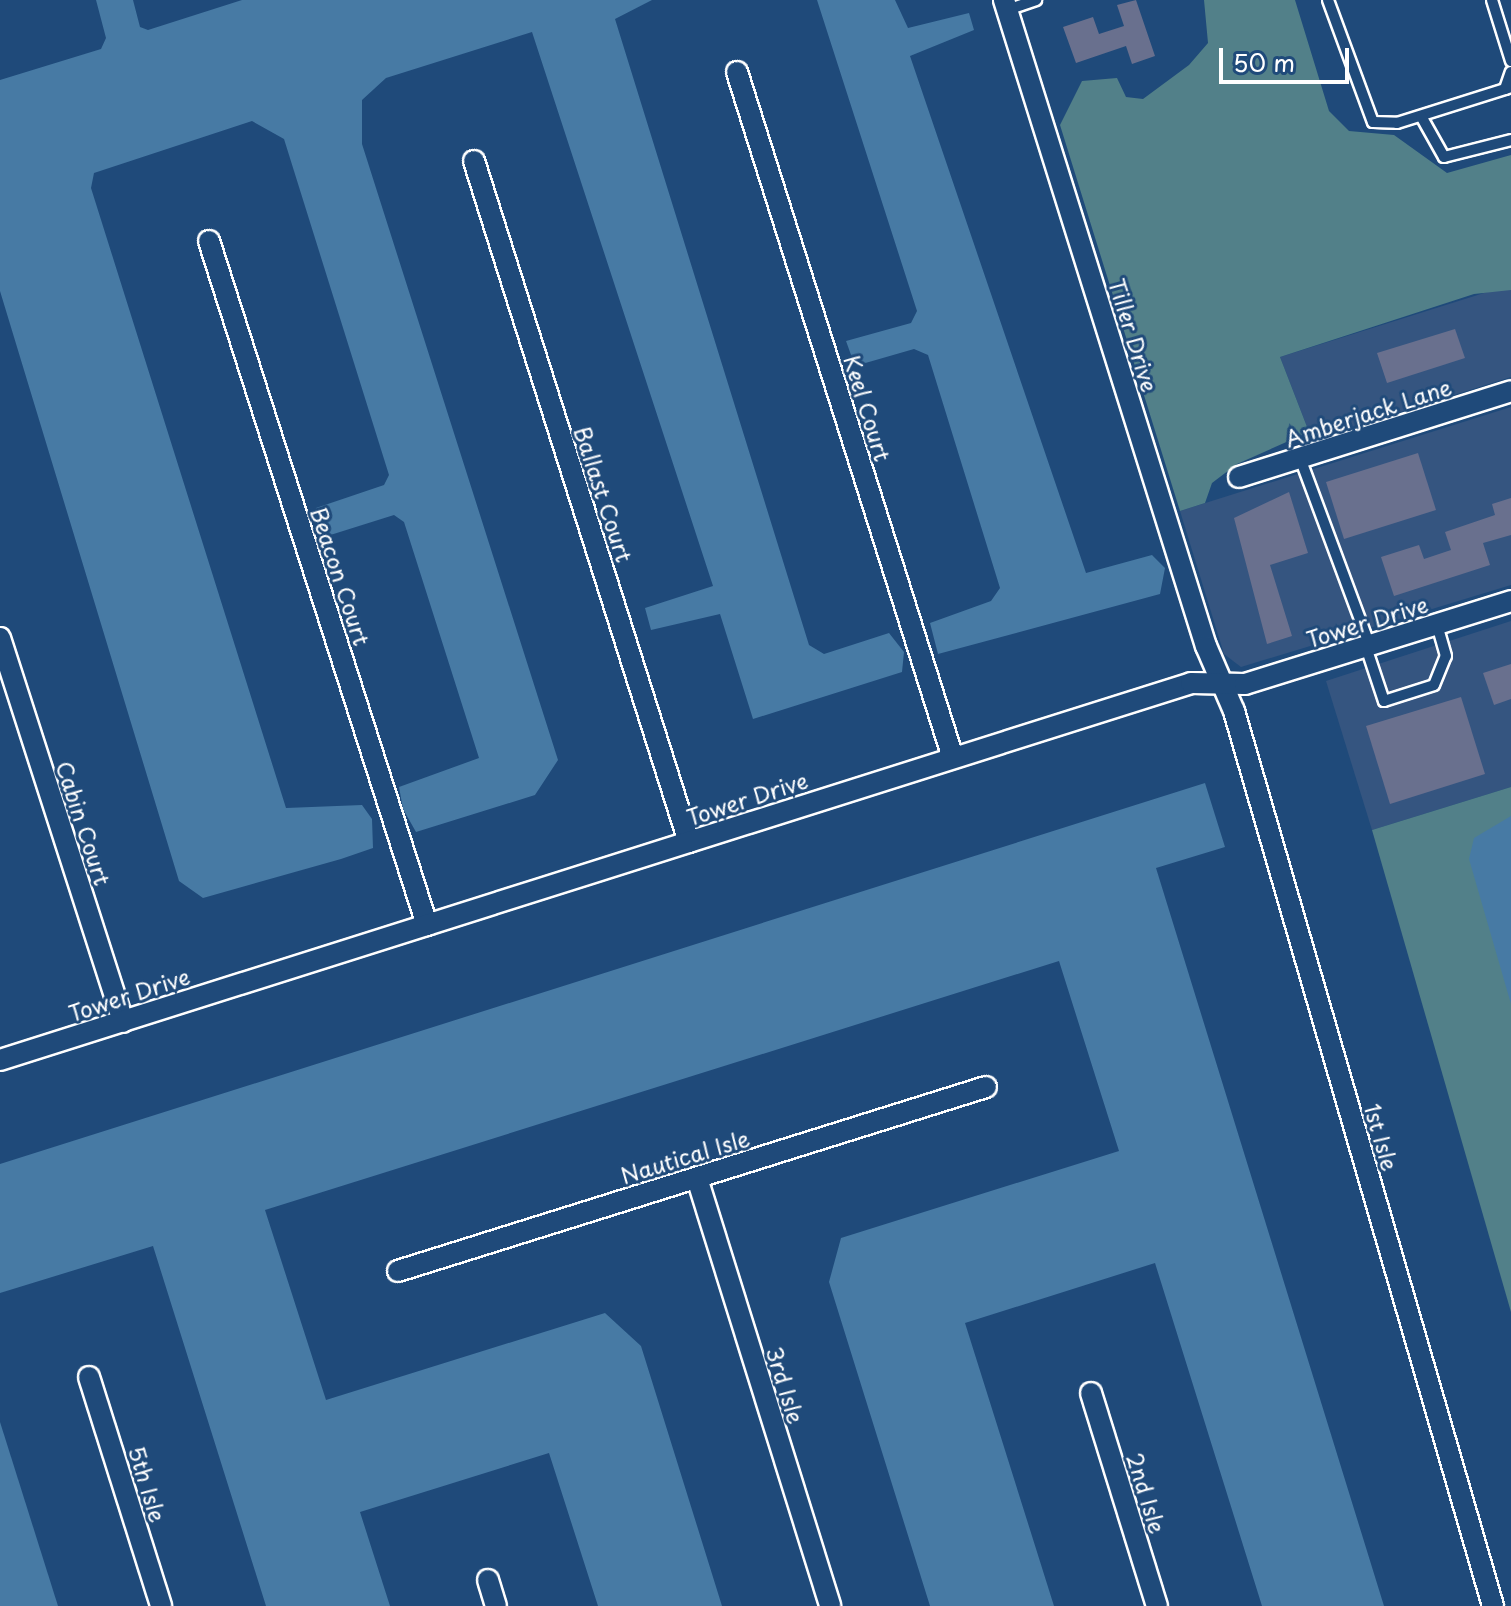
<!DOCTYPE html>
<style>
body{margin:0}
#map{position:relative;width:1511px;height:1606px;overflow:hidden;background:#1f4a7a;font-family:"Playpen Sans",sans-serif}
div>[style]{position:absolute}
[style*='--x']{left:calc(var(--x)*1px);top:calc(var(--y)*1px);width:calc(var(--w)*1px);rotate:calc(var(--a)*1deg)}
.built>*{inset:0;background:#355580}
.green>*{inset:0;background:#528089}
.water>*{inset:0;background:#477aa4}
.building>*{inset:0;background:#69708e}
.roads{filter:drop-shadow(2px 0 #fff) drop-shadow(-2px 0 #fff) drop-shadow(0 2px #fff) drop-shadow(0 -2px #fff)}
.service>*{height:10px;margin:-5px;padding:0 5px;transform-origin:5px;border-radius:5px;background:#1f4a7a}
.minor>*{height:20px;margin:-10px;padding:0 10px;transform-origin:10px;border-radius:10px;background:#1f4a7a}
span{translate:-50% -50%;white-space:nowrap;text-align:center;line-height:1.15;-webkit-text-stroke:6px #1f4a7a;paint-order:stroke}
.street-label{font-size:22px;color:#fff}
.scale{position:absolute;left:1219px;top:48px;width:130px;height:36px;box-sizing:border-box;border:4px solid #fff;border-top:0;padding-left:10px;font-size:24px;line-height:28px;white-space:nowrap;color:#fff;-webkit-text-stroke:6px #1f4a7a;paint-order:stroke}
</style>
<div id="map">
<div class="built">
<div style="clip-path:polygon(1500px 288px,1511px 290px,1511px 377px,1343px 430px,1309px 432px,1280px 357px)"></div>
<div style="clip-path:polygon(1511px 407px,1511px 585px,1241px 667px,1224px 654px,1180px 511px)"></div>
<div style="clip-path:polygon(1511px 621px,1511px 787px,1372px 830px,1326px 681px)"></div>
</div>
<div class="green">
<div style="clip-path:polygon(1204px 0,1295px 0,1329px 111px,1349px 131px,1394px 135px,1447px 173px,1511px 155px,1511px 290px,1474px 294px,1280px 357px,1309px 432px,1237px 464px,1212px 483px,1205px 503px,1180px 511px,1060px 125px,1082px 81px,1117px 78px,1126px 97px,1143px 99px,1189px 65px,1208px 43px)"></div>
<div style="clip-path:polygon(1511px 787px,1511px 1312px,1372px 830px)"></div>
</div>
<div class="water">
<div style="clip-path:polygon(96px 0,133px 0,140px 27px,148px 30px,242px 0,652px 0,615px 19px,809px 645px,824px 654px,889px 633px,904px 652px,902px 672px,753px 719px,720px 614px,651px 630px,645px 608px,713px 586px,532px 32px,386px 78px,362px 100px,362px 144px,558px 760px,535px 795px,416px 832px,403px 809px,399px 787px,479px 758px,404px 522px,394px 515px,324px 537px,316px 508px,384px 485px,389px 475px,284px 139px,252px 121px,94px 173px,91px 188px,286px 808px,362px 805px,372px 819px,373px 848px,341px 859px,203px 898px,179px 881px,0 291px,0 80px,101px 49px,106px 38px)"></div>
<div style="clip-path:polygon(817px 0,895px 0,908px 28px,969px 13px,974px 30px,910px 56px,1086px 573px,1152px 555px,1165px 568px,1160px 594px,938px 654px,930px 623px,991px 601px,1000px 588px,928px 355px,914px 349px,855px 366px,846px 341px,911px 323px,917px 311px)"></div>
<div style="clip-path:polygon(1205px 783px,1225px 847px,1156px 868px,1384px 1606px,1262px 1606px,1155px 1263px,965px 1323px,1054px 1606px,930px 1606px,829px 1282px,841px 1238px,1119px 1151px,1059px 961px,265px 1210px,326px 1400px,605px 1313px,641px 1346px,722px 1606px,598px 1606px,549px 1453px,360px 1512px,390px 1606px,266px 1606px,153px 1246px,0 1293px,0 1164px)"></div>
<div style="clip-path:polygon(1511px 816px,1511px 1004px,1469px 859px,1474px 838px)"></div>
<div style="clip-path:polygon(0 1422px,58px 1606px,0 1606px)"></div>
</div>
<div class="building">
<div style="clip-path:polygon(1136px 0,1155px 56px,1132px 64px,1126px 46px,1076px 63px,1063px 27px,1093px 17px,1099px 34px,1124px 26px,1117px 5px)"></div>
<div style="clip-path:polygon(1455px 329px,1465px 358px,1387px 383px,1377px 353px)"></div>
<div style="clip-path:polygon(1418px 453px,1436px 510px,1344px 539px,1326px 482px)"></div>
<div style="clip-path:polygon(1289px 492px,1308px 553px,1270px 565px,1292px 636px,1267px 644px,1234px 518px)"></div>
<div style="clip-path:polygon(1511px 498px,1511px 535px,1483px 543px,1490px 565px,1394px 596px,1381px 557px,1419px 545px,1424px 559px,1451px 550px,1445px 532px,1495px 515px,1492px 504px)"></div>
<div style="clip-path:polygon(1511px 664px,1511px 699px,1494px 705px,1483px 673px)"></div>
<div style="clip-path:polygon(1461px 697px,1485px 774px,1390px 804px,1366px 726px)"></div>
</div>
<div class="roads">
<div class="service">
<div style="--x:1328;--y:0;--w:130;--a:69.8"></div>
<div style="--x:1373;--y:122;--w:24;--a:2"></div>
<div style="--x:1397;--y:123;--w:120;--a:-17.5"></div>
<div style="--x:1492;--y:0;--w:64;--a:72.7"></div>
<div style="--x:1007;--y:10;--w:31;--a:-19"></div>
<div style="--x:1505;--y:89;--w:18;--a:-71"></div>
<div style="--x:1421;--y:116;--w:47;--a:60.7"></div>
<div style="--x:1444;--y:157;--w:69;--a:-14.2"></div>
<div style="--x:1300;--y:458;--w:201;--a:69.6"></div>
<div style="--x:1366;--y:647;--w:57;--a:71.6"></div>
<div style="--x:1384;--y:701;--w:52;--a:-17.7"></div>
<div style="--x:1434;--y:685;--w:31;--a:-68"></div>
<div style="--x:1446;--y:656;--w:33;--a:-106"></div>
</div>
<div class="minor">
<div style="--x:1004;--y:0;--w:677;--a:72.64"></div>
<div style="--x:1206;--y:646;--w:71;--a:66.7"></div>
<div style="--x:1234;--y:711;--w:932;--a:73.86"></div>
<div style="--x:737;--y:72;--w:719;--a:72.52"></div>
<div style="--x:474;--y:161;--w:714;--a:72.48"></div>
<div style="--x:209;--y:241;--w:718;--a:72.32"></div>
<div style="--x:1239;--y:477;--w:285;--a:-17.5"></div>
<div style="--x:0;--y:638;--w:403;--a:72.2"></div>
<div style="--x:0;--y:1060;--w:1249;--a:-17.56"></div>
<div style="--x:1191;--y:683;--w:54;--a:1.1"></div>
<div style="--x:1245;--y:684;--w:279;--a:-17.3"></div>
<div style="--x:697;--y:1178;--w:448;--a:72.7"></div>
<div style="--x:398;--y:1271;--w:616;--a:-17.38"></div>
<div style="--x:89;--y:1377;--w:240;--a:72.5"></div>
<div style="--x:1091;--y:1393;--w:223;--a:72.8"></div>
<div style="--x:488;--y:1580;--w:27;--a:73"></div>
</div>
</div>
<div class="street-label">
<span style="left:1134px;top:335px;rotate:73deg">Tiller Drive</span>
<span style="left:868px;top:408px;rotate:73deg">Keel Court</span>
<span style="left:1368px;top:412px;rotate:-18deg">Amberjack Lane</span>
<span style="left:604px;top:494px;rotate:72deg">Ballast Court</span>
<span style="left:341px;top:576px;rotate:72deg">Beacon Court</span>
<span style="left:1367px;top:621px;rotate:-17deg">Tower Drive</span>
<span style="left:747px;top:798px;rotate:-18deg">Tower Drive</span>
<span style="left:84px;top:823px;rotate:72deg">Cabin Court</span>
<span style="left:129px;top:994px;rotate:-18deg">Tower Drive</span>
<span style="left:1382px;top:1137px;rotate:74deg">1st Isle</span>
<span style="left:685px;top:1156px;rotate:-17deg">Nautical Isle</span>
<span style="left:786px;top:1385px;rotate:73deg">3rd Isle</span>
<span style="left:148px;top:1484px;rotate:73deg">5th Isle</span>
<span style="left:1147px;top:1493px;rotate:73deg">2nd Isle</span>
</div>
<div class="scale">50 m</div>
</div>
